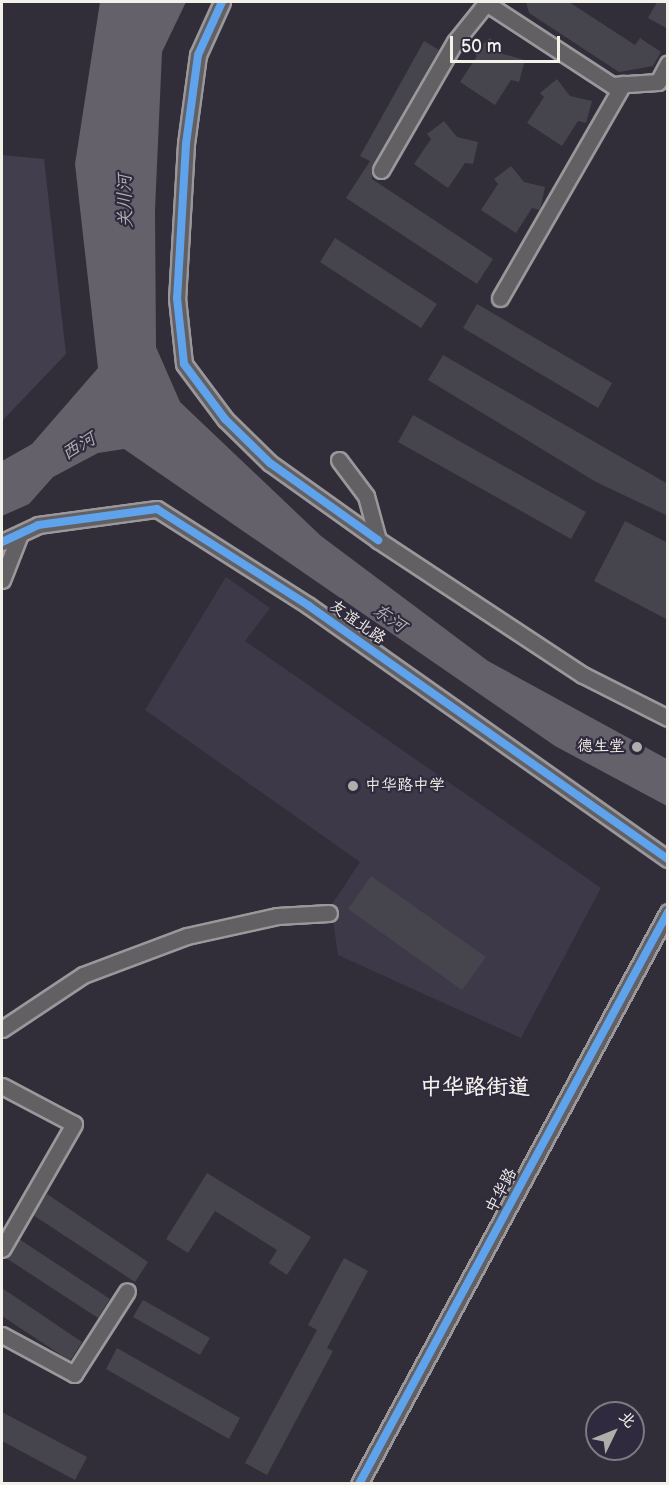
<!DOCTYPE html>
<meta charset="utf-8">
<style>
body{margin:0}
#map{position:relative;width:669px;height:1485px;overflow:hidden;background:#312e39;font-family:"Balsamiq Sans","LXGW WenKai TC",sans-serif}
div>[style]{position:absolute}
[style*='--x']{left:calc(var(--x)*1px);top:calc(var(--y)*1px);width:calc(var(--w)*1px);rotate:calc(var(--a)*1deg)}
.built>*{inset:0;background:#3e3948}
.green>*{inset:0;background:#423e4d}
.water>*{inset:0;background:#65616b}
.building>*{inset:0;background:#46444c}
.roads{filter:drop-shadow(2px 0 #9a989b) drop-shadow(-2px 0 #9a989b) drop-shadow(0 2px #9a989b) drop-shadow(0 -2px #9a989b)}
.minor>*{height:15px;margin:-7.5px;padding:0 7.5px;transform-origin:7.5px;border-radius:7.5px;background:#626063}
.cycleway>*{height:8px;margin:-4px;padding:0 4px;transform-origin:4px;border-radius:4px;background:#60a3ed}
.dots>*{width:16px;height:16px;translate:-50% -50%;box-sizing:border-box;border:3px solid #2f2a3d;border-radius:50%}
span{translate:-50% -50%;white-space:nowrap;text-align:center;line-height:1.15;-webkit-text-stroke:4.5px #2f2a3d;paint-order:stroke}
.street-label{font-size:16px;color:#f4f1e8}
.poi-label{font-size:16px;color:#f4f1e8}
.right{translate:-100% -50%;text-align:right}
.left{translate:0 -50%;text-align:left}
.water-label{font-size:18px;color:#b6b2b2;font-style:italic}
.district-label{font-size:22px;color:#f4f1e8;font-weight:700}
.frame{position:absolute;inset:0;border:3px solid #f4f1e8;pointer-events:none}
.north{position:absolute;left:585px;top:1401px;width:60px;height:60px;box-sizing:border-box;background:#2f2a3d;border:2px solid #7e7a81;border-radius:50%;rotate:47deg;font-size:16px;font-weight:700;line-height:24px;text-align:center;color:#f4f1e8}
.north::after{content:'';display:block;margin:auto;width:21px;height:27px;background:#b0adab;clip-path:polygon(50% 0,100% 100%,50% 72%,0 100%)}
.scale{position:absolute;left:450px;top:36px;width:110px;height:27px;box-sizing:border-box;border:3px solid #f4f1e8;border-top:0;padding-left:8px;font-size:18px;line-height:21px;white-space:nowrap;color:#f4f1e8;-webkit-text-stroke:4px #2f2a3d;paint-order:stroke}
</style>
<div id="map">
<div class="built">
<div style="clip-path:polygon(226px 577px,270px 608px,245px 641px,601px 888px,521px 1038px,338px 955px,331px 906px,360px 862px,145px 710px)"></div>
</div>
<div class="green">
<div style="clip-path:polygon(2px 155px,44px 159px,66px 354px,2px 421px)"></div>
</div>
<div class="water">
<div style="clip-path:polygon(100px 2px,186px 2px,162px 52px,155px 210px,156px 347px,180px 402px,321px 536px,488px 661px,667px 759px,667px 806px,555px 746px,124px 449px,98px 453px,53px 477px,29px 504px,2px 516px,2px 461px,32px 444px,98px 368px,75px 164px)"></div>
</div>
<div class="building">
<div style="clip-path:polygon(526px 2px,569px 2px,635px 45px,640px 38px,661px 52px,653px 66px,619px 72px,529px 13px)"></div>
<div style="clip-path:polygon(657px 2px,668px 2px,668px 29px,648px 18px)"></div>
<div style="clip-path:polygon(490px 38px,503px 54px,525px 60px,519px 82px,511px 80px,495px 105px,460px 82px,477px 56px,473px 52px)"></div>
<div style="clip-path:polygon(424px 41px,439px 50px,373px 165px,372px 179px,493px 259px,477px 284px,346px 198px,370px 161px,360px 156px)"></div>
<div style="clip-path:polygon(557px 79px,570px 96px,592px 101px,586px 123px,578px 121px,562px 146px,527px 123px,544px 97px,540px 93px)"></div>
<div style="clip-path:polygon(444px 121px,457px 137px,478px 142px,473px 164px,465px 163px,448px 188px,414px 164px,431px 139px,427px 134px)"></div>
<div style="clip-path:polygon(511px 166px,524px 182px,545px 187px,540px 210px,532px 208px,516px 233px,481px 210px,498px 184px,494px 179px)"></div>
<div style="clip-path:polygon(335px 238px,437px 304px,421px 328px,320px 262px)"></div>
<div style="clip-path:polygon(477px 304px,612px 383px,598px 408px,463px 328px)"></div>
<div style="clip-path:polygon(443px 355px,668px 484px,668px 516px,596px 482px,428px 380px)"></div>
<div style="clip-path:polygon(413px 415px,586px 512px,571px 539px,398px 442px)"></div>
<div style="clip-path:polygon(625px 521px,668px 543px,668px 620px,594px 581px)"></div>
<div style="clip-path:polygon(371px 876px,486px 957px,462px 990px,348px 909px)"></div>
<div style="clip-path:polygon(207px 1173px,311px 1237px,287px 1275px,269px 1263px,277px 1250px,215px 1211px,188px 1253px,166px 1239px)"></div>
<div style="clip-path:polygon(47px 1194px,148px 1262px,135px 1282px,33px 1215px)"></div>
<div style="clip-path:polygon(19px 1239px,110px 1299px,98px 1318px,6px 1258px)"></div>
<div style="clip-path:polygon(344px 1258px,368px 1271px,327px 1348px,333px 1351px,267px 1475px,245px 1463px,317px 1330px,308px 1325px)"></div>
<div style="clip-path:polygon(2px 1288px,82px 1342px,70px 1361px,2px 1316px)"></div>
<div style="clip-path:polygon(143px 1300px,210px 1338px,200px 1355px,133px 1317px)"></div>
<div style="clip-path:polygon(117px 1348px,240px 1418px,229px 1439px,106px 1369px)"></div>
<div style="clip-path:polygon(2px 1412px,87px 1457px,75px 1480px,2px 1441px)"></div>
</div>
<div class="roads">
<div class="minor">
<div style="--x:222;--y:2;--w:58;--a:114.4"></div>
<div style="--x:198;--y:55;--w:90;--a:97.7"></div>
<div style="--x:186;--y:144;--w:154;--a:93.3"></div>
<div style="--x:177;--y:298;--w:66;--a:83.9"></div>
<div style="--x:184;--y:364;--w:69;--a:53.3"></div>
<div style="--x:225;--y:419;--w:63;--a:44.4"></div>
<div style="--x:270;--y:463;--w:133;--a:35.5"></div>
<div style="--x:486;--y:3;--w:150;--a:33.1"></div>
<div style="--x:612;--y:85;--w:46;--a:-3.7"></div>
<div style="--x:658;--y:82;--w:21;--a:-62"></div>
<div style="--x:381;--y:170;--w:148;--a:-60"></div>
<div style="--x:455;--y:42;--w:51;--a:-51.3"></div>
<div style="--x:500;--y:298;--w:247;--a:-60.1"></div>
<div style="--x:339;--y:460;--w:45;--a:53.1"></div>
<div style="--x:366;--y:496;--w:46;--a:74.7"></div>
<div style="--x:378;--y:540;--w:245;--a:33.4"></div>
<div style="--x:583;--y:675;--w:95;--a:26.8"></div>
<div style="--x:2;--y:542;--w:40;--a:-25"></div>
<div style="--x:38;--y:525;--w:120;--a:-7.7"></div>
<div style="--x:157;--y:509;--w:180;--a:32.5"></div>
<div style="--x:309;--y:606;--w:439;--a:35.2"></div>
<div style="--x:2;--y:580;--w:49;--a:-68.6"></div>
<div style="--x:2;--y:1029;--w:97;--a:-33.7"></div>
<div style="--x:83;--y:975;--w:111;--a:-20.6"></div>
<div style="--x:187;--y:936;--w:92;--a:-12.5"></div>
<div style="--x:277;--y:916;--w:52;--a:-3.3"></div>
<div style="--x:2;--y:1086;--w:81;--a:27.8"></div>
<div style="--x:74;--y:1124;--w:144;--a:119.9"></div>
<div style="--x:2;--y:1335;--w:82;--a:28.4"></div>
<div style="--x:74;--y:1374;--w:98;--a:-57.4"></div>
<div style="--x:359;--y:1484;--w:650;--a:-61.62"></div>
</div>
</div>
<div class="cycleway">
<div style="--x:222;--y:2;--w:58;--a:114.4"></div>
<div style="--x:198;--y:55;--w:90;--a:97.7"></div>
<div style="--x:186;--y:144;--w:154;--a:93.3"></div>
<div style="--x:177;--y:298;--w:66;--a:83.9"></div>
<div style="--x:184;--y:364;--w:69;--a:53.3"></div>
<div style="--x:225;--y:419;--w:63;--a:44.4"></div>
<div style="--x:270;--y:463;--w:133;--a:35.5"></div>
<div style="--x:2;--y:542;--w:40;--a:-25"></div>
<div style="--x:38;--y:525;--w:120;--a:-7.7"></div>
<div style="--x:157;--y:509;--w:180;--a:32.5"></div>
<div style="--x:309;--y:606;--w:439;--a:35.2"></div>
<div style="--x:359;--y:1484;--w:650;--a:-61.62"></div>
</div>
<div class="dots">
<div style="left:637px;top:747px;background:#b0adab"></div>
<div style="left:353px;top:786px;background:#b0adab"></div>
</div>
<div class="street-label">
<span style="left:357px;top:623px;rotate:35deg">友谊北路</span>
<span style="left:502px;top:1191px;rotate:-62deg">中华路</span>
</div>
<div class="poi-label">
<span class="right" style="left:625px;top:747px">德生堂</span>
<span class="left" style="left:365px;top:786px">中华路中学</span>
</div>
<div class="water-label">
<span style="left:126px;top:201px;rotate:-91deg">关川河</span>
<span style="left:79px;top:447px;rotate:-31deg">西河</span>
<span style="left:389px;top:619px;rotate:35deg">东河</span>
</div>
<div class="district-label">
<span style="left:475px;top:1088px">中华路街道</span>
</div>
<div class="frame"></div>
<div class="north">北</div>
<div class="scale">50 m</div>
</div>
